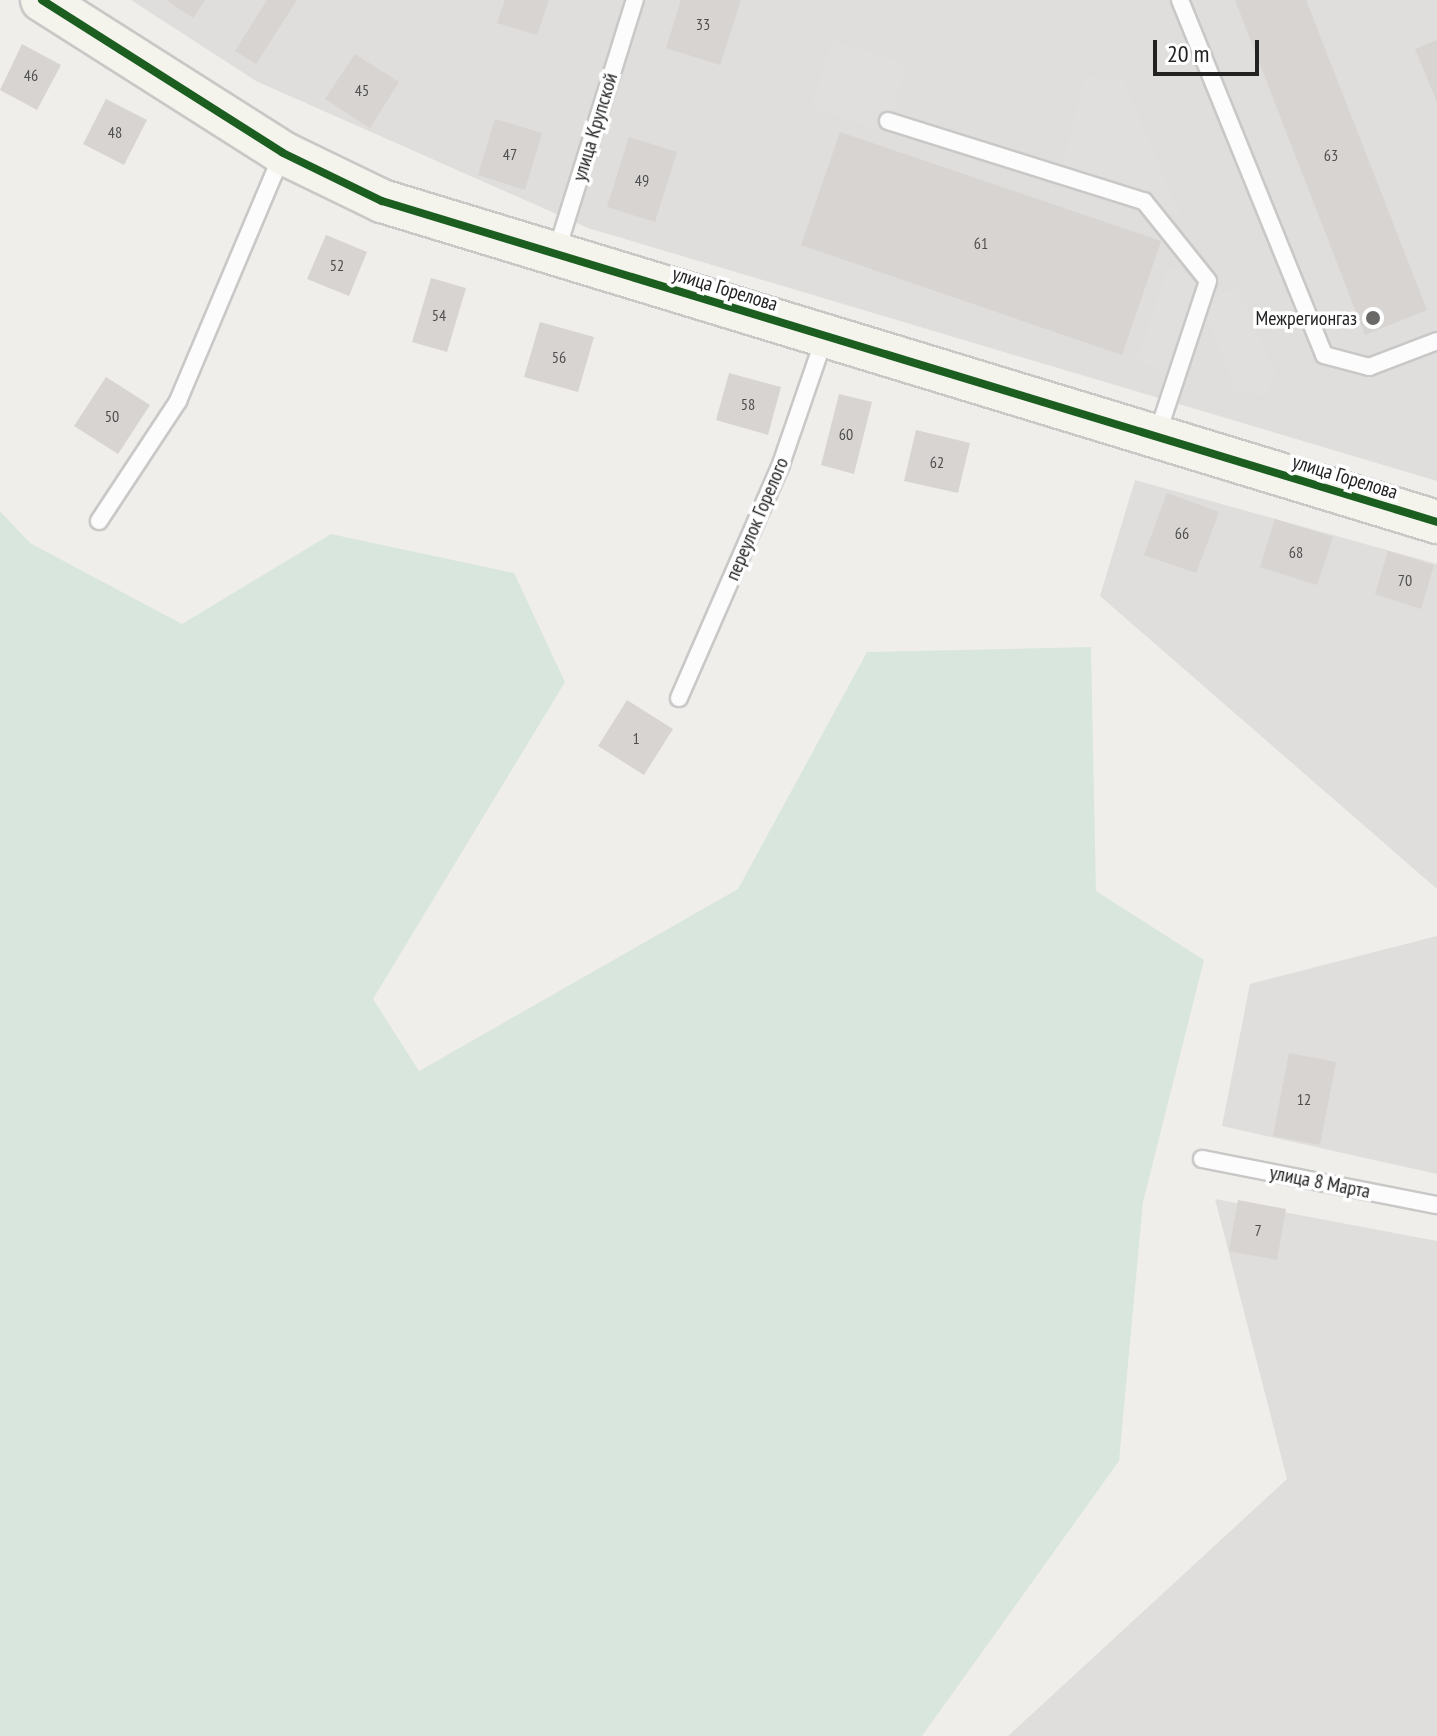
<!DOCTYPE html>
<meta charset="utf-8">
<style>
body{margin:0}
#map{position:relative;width:1437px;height:1736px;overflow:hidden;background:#f0eeeb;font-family:"PT Sans Narrow",sans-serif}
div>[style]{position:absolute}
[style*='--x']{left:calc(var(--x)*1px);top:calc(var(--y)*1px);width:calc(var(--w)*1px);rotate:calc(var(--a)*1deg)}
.residential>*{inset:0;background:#dfdedc}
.wetland>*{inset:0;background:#d9e6de}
.parking>*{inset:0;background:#e0dfde}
.building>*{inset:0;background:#d7d4d2}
.roads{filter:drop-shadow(2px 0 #c9c8c7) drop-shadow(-2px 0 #c9c8c7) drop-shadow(0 2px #c9c8c7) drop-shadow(0 -2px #c9c8c7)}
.lane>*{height:16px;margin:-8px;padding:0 8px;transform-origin:8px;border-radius:8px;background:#fdfcfc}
.secondary>*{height:42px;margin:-21px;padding:0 21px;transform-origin:21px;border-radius:21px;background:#f4f4ed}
.cycleway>*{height:8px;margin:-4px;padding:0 4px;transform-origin:4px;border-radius:4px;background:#1b5e20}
.dots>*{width:22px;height:22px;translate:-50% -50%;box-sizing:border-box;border:4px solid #fff;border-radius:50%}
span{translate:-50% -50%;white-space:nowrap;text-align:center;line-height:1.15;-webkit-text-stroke:7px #fff;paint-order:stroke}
.number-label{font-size:16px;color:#4f4e4e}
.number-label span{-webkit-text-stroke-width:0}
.street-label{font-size:20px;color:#222}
.poi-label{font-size:20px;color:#222}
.right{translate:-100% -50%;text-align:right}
.scale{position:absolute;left:1153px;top:40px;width:106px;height:36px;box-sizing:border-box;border:4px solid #222;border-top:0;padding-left:10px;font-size:24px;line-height:28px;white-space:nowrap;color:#222;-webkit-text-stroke:6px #fff;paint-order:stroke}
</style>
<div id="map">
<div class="residential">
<div style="clip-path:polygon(131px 0,1437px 0,1437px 481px,588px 228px,256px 81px)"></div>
<div style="clip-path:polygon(1135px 480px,1437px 564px,1437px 889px,1100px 596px)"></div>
<div style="clip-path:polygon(1437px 936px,1437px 1174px,1222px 1126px,1250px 984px)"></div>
<div style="clip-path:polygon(1215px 1199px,1437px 1241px,1437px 1736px,1008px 1736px,1287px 1479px)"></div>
</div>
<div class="wetland">
<div style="clip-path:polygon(0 511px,30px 543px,182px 624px,331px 534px,514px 573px,565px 682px,373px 999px,419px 1071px,738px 889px,867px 652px,1091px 647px,1096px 891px,1204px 960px,1143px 1202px,1119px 1461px,922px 1736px,0 1736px)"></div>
</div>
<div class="parking">
<div style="clip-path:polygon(832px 40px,907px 64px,885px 132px,811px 108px)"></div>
<div style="clip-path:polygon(1085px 76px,1124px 82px,1181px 218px,1063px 164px)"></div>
<div style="clip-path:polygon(1168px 267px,1208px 281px,1201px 302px,1237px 288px,1275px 373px,1266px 397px,1235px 390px,1201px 303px,1176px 374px,1136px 361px)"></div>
</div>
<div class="building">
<div style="clip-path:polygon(166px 0,205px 0,193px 18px)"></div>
<div style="clip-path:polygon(267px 0,297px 0,256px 64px,235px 51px)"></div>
<div style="clip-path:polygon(505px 0,549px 0,537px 35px,497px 23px)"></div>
<div style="clip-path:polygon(681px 0,741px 0,720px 65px,666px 48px)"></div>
<div style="clip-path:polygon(1235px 0,1306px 0,1427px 310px,1365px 335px)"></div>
<div style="clip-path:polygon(1437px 40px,1437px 102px,1415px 49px)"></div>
<div style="clip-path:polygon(22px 44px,61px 65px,37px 110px,0 90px)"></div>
<div style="clip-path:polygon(355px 54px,399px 82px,370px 128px,325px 99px)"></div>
<div style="clip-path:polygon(106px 99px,147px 120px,124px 165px,83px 144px)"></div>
<div style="clip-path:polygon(495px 119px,542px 133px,525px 190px,478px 175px)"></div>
<div style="clip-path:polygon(840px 132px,1161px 241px,1122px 355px,801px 245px)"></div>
<div style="clip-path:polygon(629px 137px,677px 152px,655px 222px,607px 207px)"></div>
<div style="clip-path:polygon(326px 235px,367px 252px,349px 296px,307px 279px)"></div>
<div style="clip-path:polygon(431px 278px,466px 288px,447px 352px,412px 342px)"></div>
<div style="clip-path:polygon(540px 322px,594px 337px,578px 392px,524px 377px)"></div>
<div style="clip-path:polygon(729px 373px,781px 387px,768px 435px,716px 420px)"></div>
<div style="clip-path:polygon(106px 377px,150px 405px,118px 454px,74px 426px)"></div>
<div style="clip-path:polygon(839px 394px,872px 402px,854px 474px,821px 465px)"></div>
<div style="clip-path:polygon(916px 430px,970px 443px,958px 493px,904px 481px)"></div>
<div style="clip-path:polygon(1167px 493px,1219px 512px,1196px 573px,1144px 555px)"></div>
<div style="clip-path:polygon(1275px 519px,1333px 537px,1317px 585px,1260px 567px)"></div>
<div style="clip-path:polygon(1388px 551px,1434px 565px,1421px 609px,1375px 594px)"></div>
<div style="clip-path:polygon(627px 700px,673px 729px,644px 775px,598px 746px)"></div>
<div style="clip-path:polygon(1289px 1053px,1336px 1062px,1320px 1145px,1273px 1136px)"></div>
<div style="clip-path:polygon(1238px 1200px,1286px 1209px,1277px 1260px,1229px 1251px)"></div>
</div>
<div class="roads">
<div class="lane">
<div style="--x:1180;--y:0;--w:383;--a:67.9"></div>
<div style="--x:1324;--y:355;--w:47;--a:14.9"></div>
<div style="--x:1369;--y:367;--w:73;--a:-20.9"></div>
<div style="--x:888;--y:121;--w:268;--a:17.4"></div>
<div style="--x:1144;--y:201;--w:102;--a:51.3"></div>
<div style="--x:1208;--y:281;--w:162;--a:108.3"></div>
<div style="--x:556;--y:253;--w:265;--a:-72.7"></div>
<div style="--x:99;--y:521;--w:144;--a:-56.6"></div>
<div style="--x:178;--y:401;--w:269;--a:-67.1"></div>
<div style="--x:679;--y:698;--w:255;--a:-66.4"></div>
<div style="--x:781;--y:464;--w:135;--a:-71"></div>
<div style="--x:1202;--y:1159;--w:239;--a:11.1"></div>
</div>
<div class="secondary">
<div style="--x:42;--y:0;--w:285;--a:32.4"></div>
<div style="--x:283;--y:153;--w:110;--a:25.9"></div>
<div style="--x:382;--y:201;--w:1103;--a:16.92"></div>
</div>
</div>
<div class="cycleway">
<div style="--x:42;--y:0;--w:285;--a:32.4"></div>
<div style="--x:283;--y:153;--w:110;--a:25.9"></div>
<div style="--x:382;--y:201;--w:1103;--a:16.92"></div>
</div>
<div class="dots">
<div style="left:1373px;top:318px;background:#6a6968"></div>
</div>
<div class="number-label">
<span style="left:703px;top:24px">33</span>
<span style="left:31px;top:75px">46</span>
<span style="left:362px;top:90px">45</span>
<span style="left:115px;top:132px">48</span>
<span style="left:510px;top:154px">47</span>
<span style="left:1331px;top:155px">63</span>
<span style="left:642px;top:180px">49</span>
<span style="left:981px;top:243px">61</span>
<span style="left:337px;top:265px">52</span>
<span style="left:439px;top:315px">54</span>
<span style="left:559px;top:357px">56</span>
<span style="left:748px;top:404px">58</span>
<span style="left:112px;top:416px">50</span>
<span style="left:846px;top:434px">60</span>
<span style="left:937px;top:462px">62</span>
<span style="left:1182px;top:533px">66</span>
<span style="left:1296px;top:552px">68</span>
<span style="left:1405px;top:580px">70</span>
<span style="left:636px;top:738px">1</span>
<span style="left:1304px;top:1099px">12</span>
<span style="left:1258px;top:1230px">7</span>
</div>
<div class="street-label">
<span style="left:595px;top:127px;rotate:-73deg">улица Крупской</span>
<span style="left:725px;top:289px;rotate:17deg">улица Горелова</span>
<span style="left:1345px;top:477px;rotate:17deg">улица Горелова</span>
<span style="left:757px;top:519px;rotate:-67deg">переулок Горелого</span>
<span style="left:1320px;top:1182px;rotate:11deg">улица 8 Марта</span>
</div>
<div class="poi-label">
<span class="right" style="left:1357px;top:318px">Межрегионгаз</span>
</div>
<div class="scale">20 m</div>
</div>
